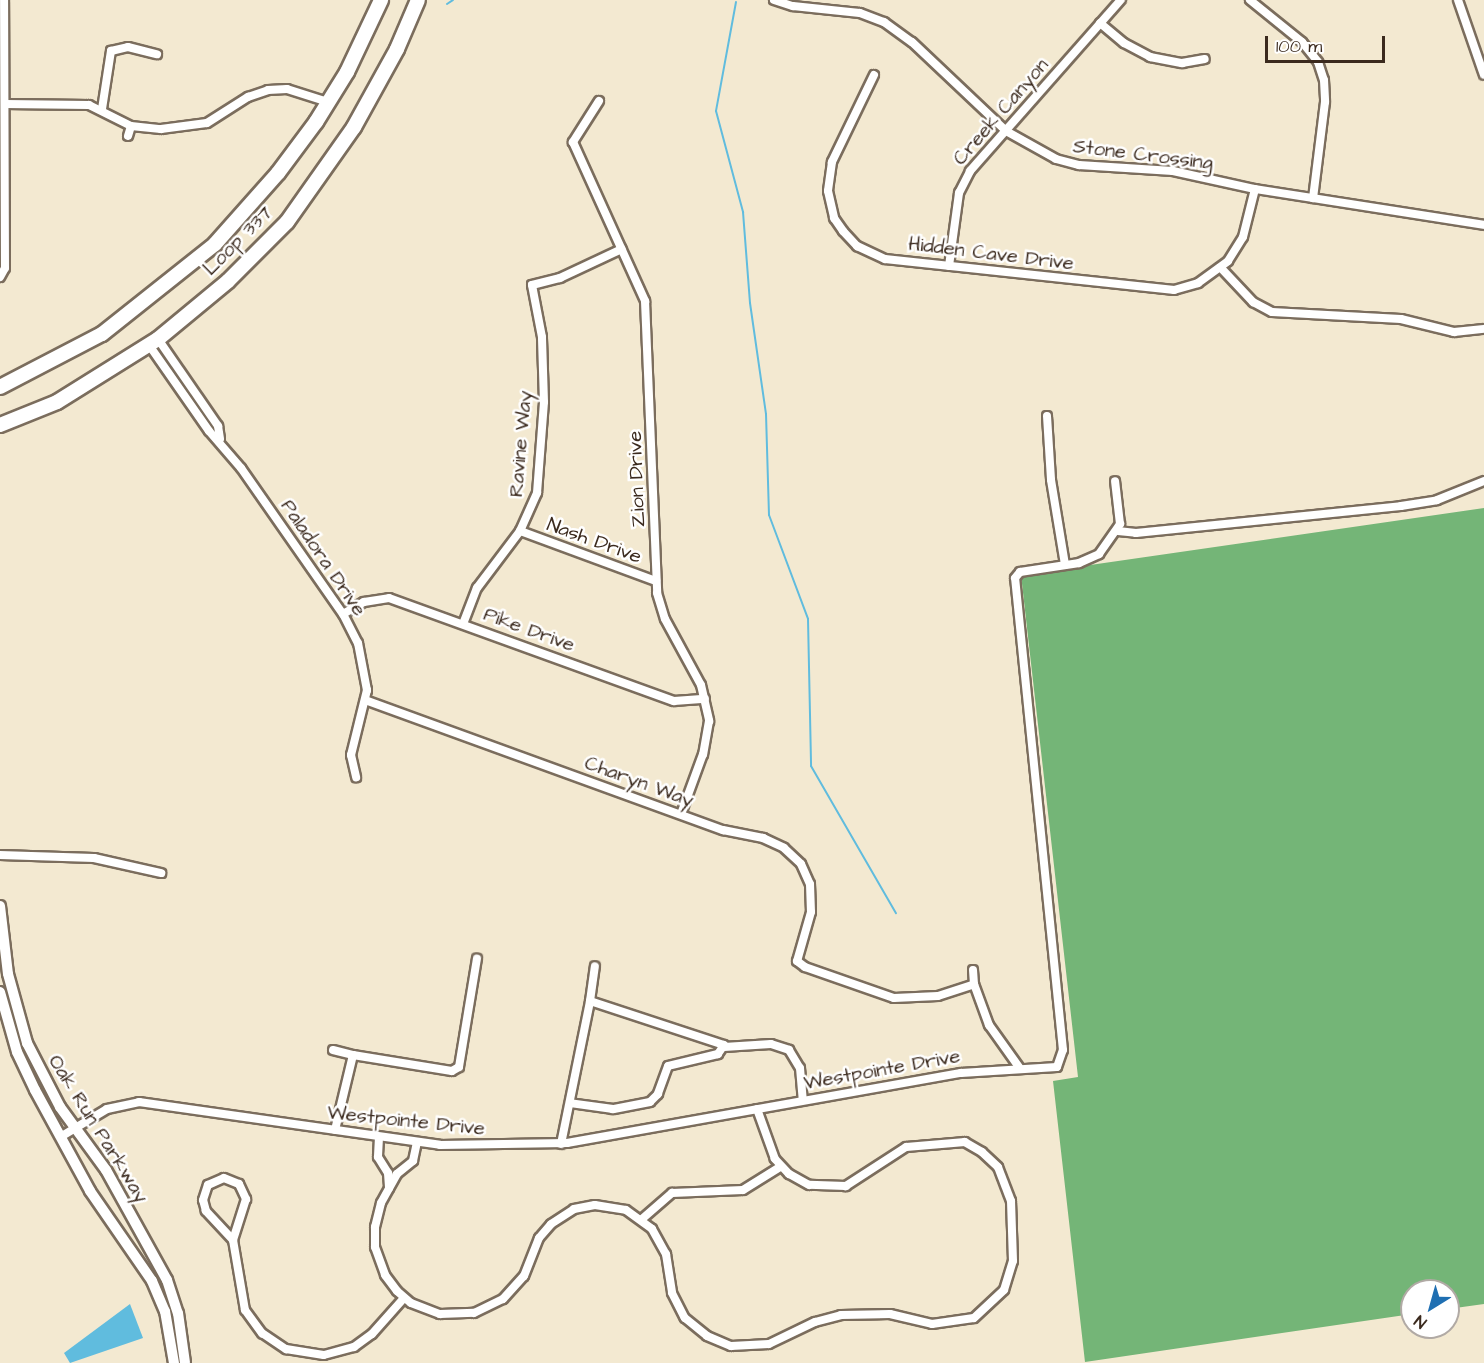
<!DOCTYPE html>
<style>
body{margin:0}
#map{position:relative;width:1484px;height:1363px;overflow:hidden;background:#f3e9d1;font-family:"Architects Daughter",sans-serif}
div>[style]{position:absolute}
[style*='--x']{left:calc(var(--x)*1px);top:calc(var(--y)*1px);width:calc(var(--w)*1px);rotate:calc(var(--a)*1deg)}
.forest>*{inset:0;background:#74b577}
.water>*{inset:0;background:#60bcde}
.stream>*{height:2px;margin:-1px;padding:0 1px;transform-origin:1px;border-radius:1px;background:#60bcde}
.roads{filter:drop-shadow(2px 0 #7b6d5d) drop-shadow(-2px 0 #7b6d5d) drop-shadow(0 2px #7b6d5d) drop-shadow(0 -2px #7b6d5d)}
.minor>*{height:8px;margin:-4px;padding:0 4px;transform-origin:4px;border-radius:4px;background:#fff}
.tertiary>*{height:10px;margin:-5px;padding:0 5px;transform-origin:5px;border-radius:5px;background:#fff}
.primary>*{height:14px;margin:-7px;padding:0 7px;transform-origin:7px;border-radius:7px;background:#fff}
span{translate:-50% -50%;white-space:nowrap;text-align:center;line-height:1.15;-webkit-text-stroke:5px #fff;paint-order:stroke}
.street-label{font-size:20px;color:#3b2a1e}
.north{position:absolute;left:1400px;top:1279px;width:60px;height:60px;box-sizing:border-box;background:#fff;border:2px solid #b1aaa5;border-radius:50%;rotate:217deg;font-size:16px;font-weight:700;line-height:24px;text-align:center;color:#3b2a1e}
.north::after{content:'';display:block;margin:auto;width:21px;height:27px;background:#1f6fb2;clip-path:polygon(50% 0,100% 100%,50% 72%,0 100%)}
.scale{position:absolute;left:1265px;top:36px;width:120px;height:27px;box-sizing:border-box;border:3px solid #3b2a1e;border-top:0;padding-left:8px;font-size:18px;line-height:21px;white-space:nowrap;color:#3b2a1e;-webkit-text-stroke:4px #fff;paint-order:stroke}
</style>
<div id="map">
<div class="forest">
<div style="clip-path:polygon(1484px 508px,1484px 1304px,1448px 1309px,1448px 1291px,1412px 1291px,1412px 1314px,1085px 1362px,1053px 1081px,1078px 1077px,1021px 575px)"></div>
</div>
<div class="water">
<div style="clip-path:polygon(130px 1304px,143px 1338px,70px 1363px,64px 1353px)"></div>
</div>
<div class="stream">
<div style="--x:736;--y:2;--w:111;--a:100.4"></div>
<div style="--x:716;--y:111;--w:105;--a:75"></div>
<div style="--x:743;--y:212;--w:91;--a:85.6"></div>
<div style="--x:750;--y:303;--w:112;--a:81.8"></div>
<div style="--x:766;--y:414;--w:101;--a:88.3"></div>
<div style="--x:769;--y:515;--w:111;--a:69.4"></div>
<div style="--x:808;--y:619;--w:147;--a:88.8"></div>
<div style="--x:811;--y:766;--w:170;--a:60"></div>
<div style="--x:447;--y:4;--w:7;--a:-34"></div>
</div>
<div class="roads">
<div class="minor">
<div style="--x:774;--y:0;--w:20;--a:18"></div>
<div style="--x:793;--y:6;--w:67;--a:6"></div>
<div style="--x:860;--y:13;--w:26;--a:21"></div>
<div style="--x:884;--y:22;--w:34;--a:36"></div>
<div style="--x:912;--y:42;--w:129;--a:43.4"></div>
<div style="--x:1006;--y:131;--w:57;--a:29.2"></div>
<div style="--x:1056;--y:159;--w:24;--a:15"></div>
<div style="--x:1079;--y:165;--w:94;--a:3.7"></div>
<div style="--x:1173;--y:171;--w:84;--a:12.4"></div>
<div style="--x:1255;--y:189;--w:232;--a:8.9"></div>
<div style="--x:1250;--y:0;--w:67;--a:38.9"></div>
<div style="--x:1302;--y:42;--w:26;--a:51"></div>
<div style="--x:1318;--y:62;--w:19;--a:72"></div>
<div style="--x:1324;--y:80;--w:22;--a:87"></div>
<div style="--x:1325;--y:102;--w:97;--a:97.1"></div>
<div style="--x:1458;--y:0;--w:79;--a:70.9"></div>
<div style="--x:1100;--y:23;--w:31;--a:40"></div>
<div style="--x:1124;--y:43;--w:30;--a:28"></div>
<div style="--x:1150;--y:57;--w:33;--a:11"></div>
<div style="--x:1182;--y:63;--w:23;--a:-10"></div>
<div style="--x:874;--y:75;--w:97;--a:115.8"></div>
<div style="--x:832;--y:162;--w:29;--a:98"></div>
<div style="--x:828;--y:191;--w:28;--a:77"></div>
<div style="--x:834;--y:218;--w:16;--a:55"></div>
<div style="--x:843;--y:231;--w:21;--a:47"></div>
<div style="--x:857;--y:246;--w:31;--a:25"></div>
<div style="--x:885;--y:259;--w:291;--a:6.1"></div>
<div style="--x:1174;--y:290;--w:25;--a:-16"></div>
<div style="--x:1198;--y:283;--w:37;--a:-36"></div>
<div style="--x:1228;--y:261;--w:28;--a:-58"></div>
<div style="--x:1243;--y:237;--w:49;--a:-76"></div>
<div style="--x:599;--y:101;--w:49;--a:122.4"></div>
<div style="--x:573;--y:142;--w:175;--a:65.6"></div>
<div style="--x:645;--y:301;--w:292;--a:87.6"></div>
<div style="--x:657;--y:593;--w:27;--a:73"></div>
<div style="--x:665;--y:619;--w:75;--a:61.4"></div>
<div style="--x:701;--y:685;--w:37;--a:77"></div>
<div style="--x:709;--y:721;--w:34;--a:100"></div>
<div style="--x:703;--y:754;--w:64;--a:110.1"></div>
<div style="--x:5;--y:104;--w:84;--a:0.7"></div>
<div style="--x:89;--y:105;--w:47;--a:26.6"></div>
<div style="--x:131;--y:126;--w:30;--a:6"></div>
<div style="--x:161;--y:129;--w:46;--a:-7.4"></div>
<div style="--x:207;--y:123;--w:49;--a:-32.4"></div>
<div style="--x:248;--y:97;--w:21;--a:-19"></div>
<div style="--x:268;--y:90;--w:19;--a:-3"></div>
<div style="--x:287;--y:89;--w:43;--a:17.6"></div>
<div style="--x:102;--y:109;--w:59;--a:-81.2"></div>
<div style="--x:111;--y:51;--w:17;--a:-13"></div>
<div style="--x:128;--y:47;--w:30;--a:14"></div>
<div style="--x:128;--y:136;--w:10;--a:-73"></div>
<div style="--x:949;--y:266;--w:74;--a:-82.2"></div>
<div style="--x:959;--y:193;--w:25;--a:-63"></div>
<div style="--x:970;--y:171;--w:228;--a:-48.6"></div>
<div style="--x:1221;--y:268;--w:47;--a:46.7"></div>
<div style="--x:1253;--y:302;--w:21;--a:28"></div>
<div style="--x:1272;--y:312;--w:129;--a:3.1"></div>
<div style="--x:1401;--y:319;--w:55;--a:13.8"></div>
<div style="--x:1454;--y:332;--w:30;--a:-6"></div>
<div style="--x:0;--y:277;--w:10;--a:-61"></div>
<div style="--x:5;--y:268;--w:268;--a:-90.2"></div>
<div style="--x:158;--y:339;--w:106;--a:55.4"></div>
<div style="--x:218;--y:426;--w:13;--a:81"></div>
<div style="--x:149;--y:345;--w:105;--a:55.1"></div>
<div style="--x:209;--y:431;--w:49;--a:49.1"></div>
<div style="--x:241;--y:468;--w:178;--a:55.1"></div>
<div style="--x:343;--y:614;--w:33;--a:63"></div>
<div style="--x:358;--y:643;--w:48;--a:79.2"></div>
<div style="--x:367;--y:690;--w:67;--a:103.8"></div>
<div style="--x:351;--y:755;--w:23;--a:77"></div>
<div style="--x:1047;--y:416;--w:64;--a:86.4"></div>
<div style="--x:1051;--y:480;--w:86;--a:80.6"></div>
<div style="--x:520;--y:531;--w:145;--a:20.2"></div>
<div style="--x:1118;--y:531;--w:18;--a:6"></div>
<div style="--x:1136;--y:533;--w:266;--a:-5.8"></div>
<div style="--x:1401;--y:506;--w:36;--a:-9"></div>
<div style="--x:1437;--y:500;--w:51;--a:-22"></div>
<div style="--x:343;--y:614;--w:24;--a:-30"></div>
<div style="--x:364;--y:602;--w:25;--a:-9"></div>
<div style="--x:389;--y:598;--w:303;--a:19.9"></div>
<div style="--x:674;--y:701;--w:31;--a:-4"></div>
<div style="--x:463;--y:624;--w:39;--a:-69"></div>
<div style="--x:477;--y:588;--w:71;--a:-53"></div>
<div style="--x:520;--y:531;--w:42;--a:-65.9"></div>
<div style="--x:537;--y:493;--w:91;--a:-85.6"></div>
<div style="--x:544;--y:402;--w:65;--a:-91.8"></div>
<div style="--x:542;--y:337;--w:53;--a:-100.9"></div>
<div style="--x:532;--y:285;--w:29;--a:-14"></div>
<div style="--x:560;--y:278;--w:68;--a:-25.1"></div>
<div style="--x:365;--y:700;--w:381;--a:20"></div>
<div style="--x:723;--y:830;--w:41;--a:11.3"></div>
<div style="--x:763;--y:838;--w:23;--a:25"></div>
<div style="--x:784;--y:848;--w:23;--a:43"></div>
<div style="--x:801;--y:864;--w:22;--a:66"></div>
<div style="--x:810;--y:884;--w:28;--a:88"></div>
<div style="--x:811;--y:912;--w:51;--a:105.9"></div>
<div style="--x:797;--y:961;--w:10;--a:37"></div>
<div style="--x:805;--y:967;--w:94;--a:19.2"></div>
<div style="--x:894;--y:998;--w:44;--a:-2.6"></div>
<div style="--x:938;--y:996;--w:38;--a:-18"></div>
<div style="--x:0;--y:855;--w:94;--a:1.8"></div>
<div style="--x:94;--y:858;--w:69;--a:12.6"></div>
<div style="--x:973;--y:970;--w:14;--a:86"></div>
<div style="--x:974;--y:984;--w:44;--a:69.9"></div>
<div style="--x:989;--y:1025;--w:52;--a:54.5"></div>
<div style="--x:590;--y:1001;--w:35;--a:-82"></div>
<div style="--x:724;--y:1047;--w:47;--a:-3.7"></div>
<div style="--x:771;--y:1044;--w:19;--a:18"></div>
<div style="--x:789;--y:1050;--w:21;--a:59"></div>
<div style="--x:800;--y:1068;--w:32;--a:85"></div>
<div style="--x:333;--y:1050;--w:21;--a:14"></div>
<div style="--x:353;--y:1055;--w:77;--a:103.5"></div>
<div style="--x:353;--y:1055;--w:100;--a:9.2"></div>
<div style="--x:452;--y:1071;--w:8;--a:-30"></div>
<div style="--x:459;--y:1067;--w:110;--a:-80.6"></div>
<div style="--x:62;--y:1136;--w:52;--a:-31"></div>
<div style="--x:107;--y:1109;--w:33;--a:-12"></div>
<div style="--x:139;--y:1102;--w:304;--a:8.1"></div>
<div style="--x:440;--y:1145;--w:127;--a:-0.9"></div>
<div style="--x:567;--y:1143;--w:400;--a:-10.1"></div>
<div style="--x:961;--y:1073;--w:96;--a:-3.6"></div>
<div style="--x:1057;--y:1067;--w:18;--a:-71"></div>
<div style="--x:1063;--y:1050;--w:474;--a:-95.8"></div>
<div style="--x:1015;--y:578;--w:8;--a:-50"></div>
<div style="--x:1020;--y:572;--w:60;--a:-8.7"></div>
<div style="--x:1079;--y:563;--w:22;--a:-24"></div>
<div style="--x:1099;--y:554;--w:37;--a:-55"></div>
<div style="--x:1120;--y:524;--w:43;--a:-96.6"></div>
<div style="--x:379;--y:1137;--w:20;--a:93"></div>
<div style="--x:378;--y:1157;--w:19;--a:58"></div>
<div style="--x:388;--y:1173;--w:15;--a:86"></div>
<div style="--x:417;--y:1142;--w:19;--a:102"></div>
<div style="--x:413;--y:1161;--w:21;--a:141"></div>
<div style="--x:397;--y:1174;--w:33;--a:119"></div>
<div style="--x:381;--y:1203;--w:25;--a:104"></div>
<div style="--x:375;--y:1227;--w:20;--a:90"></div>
<div style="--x:375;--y:1247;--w:30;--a:70"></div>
<div style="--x:385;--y:1275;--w:20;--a:53"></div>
<div style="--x:397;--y:1291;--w:18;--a:41"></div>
<div style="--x:411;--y:1303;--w:31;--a:21"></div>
<div style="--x:440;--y:1314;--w:34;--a:-2"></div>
<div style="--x:474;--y:1313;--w:32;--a:-26"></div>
<div style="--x:503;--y:1299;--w:31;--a:-48"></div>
<div style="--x:524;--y:1276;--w:41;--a:-68.5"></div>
<div style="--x:539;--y:1238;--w:18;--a:-49"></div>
<div style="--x:551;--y:1224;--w:27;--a:-33"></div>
<div style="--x:574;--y:1209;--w:21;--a:-11"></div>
<div style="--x:595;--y:1205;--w:31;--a:9"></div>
<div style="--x:626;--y:1210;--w:32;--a:36"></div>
<div style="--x:652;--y:1229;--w:29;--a:61"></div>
<div style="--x:666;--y:1254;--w:39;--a:81"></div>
<div style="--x:672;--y:1293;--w:28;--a:63"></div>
<div style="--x:685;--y:1318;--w:28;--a:39"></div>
<div style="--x:707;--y:1336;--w:26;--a:23"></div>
<div style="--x:731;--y:1346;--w:38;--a:-3"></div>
<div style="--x:769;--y:1344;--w:51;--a:-25.6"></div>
<div style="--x:815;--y:1322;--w:27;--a:-15"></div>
<div style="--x:841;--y:1315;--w:49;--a:-1.2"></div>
<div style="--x:890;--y:1314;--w:43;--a:13.4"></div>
<div style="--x:932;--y:1324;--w:42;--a:-8.1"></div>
<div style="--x:974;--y:1318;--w:41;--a:-43"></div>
<div style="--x:1004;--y:1290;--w:30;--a:-73"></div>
<div style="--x:1013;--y:1261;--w:60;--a:-91.9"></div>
<div style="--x:1011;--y:1201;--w:36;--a:-111"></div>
<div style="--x:998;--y:1167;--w:22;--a:-137"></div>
<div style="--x:982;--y:1152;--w:20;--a:-150"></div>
<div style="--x:965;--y:1142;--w:59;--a:175.2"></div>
<div style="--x:906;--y:1147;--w:72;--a:147"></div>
<div style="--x:846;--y:1186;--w:37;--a:-178"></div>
<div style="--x:809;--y:1185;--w:23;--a:-151"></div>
<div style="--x:789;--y:1174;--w:21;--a:-133"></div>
<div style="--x:775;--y:1159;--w:53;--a:-109.8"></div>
<div style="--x:561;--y:1144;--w:146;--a:-78.5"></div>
<div style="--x:590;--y:1001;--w:141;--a:18.2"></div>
<div style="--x:724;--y:1045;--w:11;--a:124"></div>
<div style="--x:718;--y:1054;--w:51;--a:166.5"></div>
<div style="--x:668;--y:1066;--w:30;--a:110"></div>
<div style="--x:658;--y:1094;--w:11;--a:135"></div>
<div style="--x:650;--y:1102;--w:38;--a:169"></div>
<div style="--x:613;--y:1109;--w:43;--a:-172.1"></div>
<div style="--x:224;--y:1178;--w:16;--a:22"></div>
<div style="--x:239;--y:1184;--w:17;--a:65"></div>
<div style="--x:246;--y:1199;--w:43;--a:107.6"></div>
<div style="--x:233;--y:1240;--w:40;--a:-133"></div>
<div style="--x:206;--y:1211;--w:11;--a:-105"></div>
<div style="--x:203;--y:1200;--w:16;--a:-72"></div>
<div style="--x:208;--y:1185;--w:17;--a:-24"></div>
<div style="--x:642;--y:1219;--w:40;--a:-41"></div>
<div style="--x:672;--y:1193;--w:71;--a:-2.4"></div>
<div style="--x:743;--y:1190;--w:44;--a:-31.9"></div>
<div style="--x:233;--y:1240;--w:71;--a:80.3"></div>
<div style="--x:245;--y:1310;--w:29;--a:54"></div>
<div style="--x:262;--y:1333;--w:29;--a:34"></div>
<div style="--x:286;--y:1349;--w:38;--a:9"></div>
<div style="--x:324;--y:1355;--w:31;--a:-15"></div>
<div style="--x:354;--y:1347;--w:22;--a:-36"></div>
<div style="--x:372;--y:1334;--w:48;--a:-48.4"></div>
</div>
<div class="tertiary">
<div style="--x:0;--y:906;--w:68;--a:83.3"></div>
<div style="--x:8;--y:974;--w:72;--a:74.6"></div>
<div style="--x:27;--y:1043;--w:72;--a:62.7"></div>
<div style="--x:60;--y:1107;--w:78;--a:53.9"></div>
<div style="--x:106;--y:1170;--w:126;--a:61"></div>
<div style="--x:167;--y:1280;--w:35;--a:72"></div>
<div style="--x:178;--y:1313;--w:50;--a:82"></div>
<div style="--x:0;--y:992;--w:62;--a:74.2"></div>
<div style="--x:17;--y:1052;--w:42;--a:64.7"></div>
<div style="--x:35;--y:1090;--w:115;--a:61.4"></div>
<div style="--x:90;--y:1191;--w:109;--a:55.4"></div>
<div style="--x:152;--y:1281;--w:33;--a:67"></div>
<div style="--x:165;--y:1311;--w:53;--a:80.2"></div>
</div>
<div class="primary">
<div style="--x:0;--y:387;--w:115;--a:-27.5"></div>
<div style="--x:102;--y:334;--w:144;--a:-38.5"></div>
<div style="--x:215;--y:244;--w:95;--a:-48.4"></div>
<div style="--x:278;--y:173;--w:64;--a:-53.3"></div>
<div style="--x:316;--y:122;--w:59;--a:-58.2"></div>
<div style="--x:347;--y:72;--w:80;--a:-64.7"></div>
<div style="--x:0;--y:425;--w:61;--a:-22"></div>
<div style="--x:57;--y:402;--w:119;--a:-32"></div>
<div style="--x:158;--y:339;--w:91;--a:-39.6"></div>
<div style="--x:228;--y:281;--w:83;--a:-45"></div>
<div style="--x:287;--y:222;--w:116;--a:-54.8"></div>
<div style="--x:354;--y:127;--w:89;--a:-61.1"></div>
<div style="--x:397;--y:49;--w:53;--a:-66.8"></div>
</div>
</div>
<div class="street-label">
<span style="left:1001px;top:112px;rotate:-49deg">Creek Canyon</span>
<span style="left:1143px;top:155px;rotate:7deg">Stone Crossing</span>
<span style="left:238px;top:241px;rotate:-45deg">Loop 337</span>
<span style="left:991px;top:254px;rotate:7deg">Hidden Cave Drive</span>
<span style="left:521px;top:444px;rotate:-85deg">Ravine Way</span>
<span style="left:637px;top:479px;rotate:-92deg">Zion Drive</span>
<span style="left:594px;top:541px;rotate:20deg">Nash Drive</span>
<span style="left:323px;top:558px;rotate:56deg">Paladora Drive</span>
<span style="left:529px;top:630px;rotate:20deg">Pike Drive</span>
<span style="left:639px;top:782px;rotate:20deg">Charyn Way</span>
<span style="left:882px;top:1070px;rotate:-10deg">Westpointe Drive</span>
<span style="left:406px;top:1121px;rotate:6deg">Westpointe Drive</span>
<span style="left:98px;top:1129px;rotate:58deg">Oak Run Parkway</span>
</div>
<div class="north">N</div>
<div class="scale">100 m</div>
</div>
